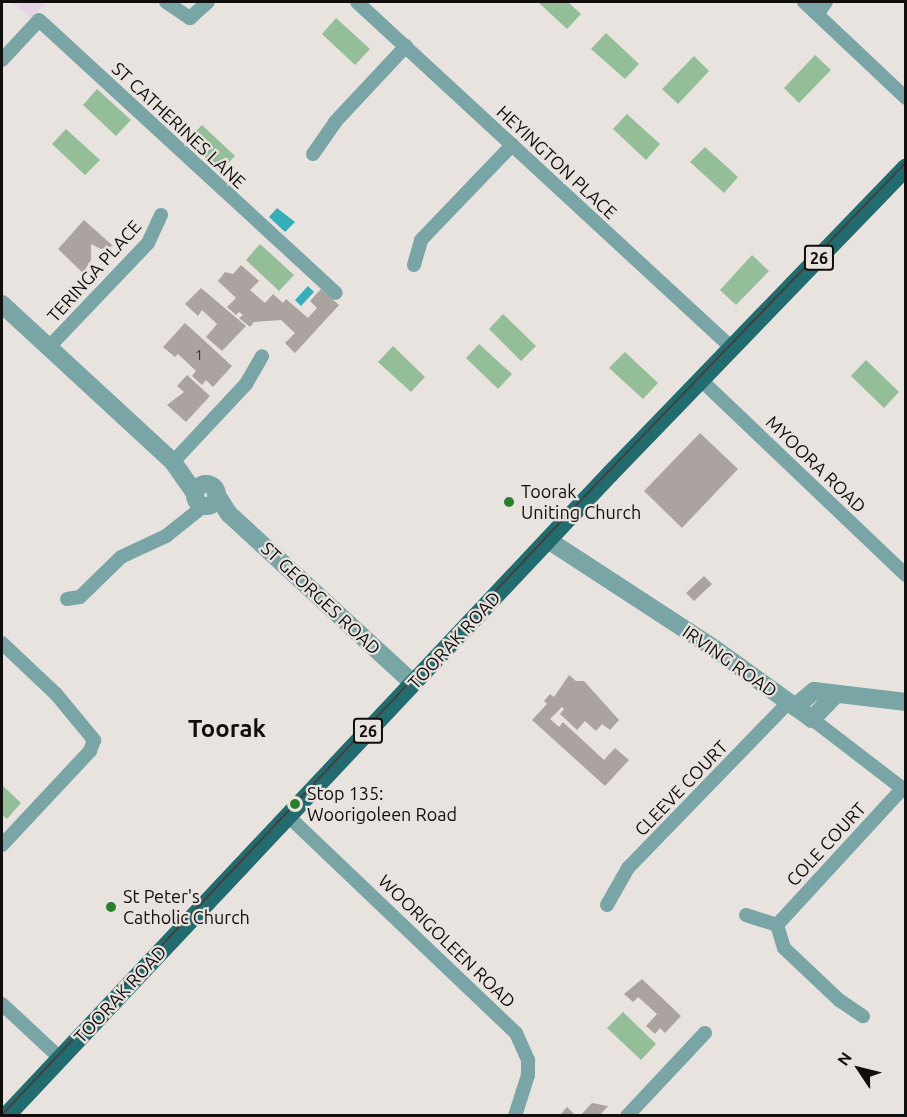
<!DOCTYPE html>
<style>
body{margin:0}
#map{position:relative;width:907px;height:1117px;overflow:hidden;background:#e9e3df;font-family:Ubuntu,sans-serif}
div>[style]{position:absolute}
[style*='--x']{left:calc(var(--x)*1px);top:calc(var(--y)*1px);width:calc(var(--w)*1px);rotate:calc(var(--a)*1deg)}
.education>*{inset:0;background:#e4d4e6}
.green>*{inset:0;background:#93be97}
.water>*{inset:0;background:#34afb9}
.building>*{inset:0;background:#aaa3a0}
.minor>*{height:14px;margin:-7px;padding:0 7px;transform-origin:7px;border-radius:7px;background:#79a5a6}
.tertiary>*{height:18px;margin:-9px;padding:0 9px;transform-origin:9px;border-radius:9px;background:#79a5a6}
.tertiary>.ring{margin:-9px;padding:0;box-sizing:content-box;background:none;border:18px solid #79a5a6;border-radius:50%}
.primary>*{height:18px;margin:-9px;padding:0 9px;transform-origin:9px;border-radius:9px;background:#226c6f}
.tram>*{height:1.5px;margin:-0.75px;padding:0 0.75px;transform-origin:0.75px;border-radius:0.75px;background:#43403e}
.dots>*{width:16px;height:16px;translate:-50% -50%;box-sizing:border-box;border:3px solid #e9e3df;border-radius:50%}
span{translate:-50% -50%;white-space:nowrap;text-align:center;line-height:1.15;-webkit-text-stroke:4.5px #e9e3df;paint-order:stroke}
.number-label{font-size:15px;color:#373432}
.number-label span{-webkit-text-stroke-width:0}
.shield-label span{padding:2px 4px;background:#e9e3df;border:2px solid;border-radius:4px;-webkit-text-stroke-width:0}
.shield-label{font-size:16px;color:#110f0d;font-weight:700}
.street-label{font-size:18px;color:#110f0d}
.poi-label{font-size:18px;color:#110f0d}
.left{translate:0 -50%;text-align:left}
.district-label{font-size:24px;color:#110f0d;font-weight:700}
.frame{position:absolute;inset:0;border:3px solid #110f0d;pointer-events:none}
.north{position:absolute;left:829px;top:1039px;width:60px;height:60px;-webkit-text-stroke:4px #e9e3df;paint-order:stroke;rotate:305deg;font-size:16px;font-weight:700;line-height:24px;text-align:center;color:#110f0d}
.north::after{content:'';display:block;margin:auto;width:21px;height:27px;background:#110f0d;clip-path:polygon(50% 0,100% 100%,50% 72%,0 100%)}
</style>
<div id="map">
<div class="education">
<div style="clip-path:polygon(12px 2px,42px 2px,45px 4px,31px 18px)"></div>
</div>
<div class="green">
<div style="clip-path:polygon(538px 2px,568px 2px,581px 14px,567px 29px)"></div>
<div style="clip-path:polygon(336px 18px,370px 49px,355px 65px,322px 34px)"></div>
<div style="clip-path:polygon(606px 33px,639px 64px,625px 79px,591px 49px)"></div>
<div style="clip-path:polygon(815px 55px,831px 70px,799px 103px,784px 88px)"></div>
<div style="clip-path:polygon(694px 56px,709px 71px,678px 104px,662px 89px)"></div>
<div style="clip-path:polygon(97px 89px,131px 120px,116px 136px,83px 105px)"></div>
<div style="clip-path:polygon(627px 114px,660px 144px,646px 160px,613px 129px)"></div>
<div style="clip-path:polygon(202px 125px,235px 156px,220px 172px,187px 140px)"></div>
<div style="clip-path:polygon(66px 129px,100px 160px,85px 175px,52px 144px)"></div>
<div style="clip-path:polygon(705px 147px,738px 177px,724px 193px,690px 162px)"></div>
<div style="clip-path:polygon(260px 244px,294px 275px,279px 291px,246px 260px)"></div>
<div style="clip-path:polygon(752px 255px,769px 271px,736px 305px,720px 290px)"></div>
<div style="clip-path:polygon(503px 314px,536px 346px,521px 361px,489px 329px)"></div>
<div style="clip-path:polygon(479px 344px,512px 374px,498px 389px,466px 358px)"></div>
<div style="clip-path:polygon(393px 346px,425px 377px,411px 392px,378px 362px)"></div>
<div style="clip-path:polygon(625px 352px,658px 383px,643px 399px,609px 368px)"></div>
<div style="clip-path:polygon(866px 360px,899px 392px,884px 408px,851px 376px)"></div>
<div style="clip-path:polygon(2px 785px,21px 803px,7px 819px,2px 815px)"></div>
<div style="clip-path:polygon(623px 1012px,656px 1044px,641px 1060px,607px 1028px)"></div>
</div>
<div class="water">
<div style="clip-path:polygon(277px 208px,295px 222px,285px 232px,269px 217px)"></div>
<div style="clip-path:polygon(308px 286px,314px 292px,301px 306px,295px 300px)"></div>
</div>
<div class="building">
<div style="clip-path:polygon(84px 220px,113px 246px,101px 249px,91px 244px,91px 260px,83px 273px,58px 249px)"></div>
<div style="clip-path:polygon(241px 265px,259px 281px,250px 290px,265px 303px,273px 294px,283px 303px,286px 299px,308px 318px,317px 308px,310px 301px,321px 289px,339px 305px,295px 353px,285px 343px,295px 333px,281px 320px,254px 322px,250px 327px,239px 318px,243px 315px,239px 312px,236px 315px,227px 307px,236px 298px,218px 281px,225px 272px,233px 274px)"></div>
<div style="clip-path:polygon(201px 288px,246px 326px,222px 351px,206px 337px,217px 324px,202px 310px,198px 316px,185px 304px)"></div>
<div style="clip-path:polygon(185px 323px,232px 366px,213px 387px,206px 380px,202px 385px,192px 376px,196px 371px,178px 354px,175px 357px,163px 347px)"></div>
<div style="clip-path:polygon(187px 375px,210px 396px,186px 422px,167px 405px,184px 392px,177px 386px)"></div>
<div style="clip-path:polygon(700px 433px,738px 469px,682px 528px,644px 491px)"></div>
<div style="clip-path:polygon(704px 576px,712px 584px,694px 601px,686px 593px)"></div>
<div style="clip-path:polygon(569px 675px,576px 681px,584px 681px,619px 720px,610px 730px,602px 724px,596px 731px,585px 721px,577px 730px,560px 714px,564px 709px,562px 707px,550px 719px,559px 727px,563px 722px,604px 760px,615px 748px,629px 760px,605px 786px,532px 720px,547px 704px,544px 701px,550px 694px,554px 697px)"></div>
<div style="clip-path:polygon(642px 979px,681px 1016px,665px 1033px,660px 1028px,655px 1034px,646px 1026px,657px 1014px,638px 997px,633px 1002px,624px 994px)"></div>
<div style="clip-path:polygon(592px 1103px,608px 1106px,599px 1116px,580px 1116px)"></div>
<div style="clip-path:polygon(567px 1107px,576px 1116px,559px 1116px)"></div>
</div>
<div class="minor">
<div style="--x:166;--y:2;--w:29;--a:34"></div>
<div style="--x:190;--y:18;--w:24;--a:-42"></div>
<div style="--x:357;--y:2;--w:510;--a:42.7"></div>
<div style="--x:804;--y:2;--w:140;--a:43.3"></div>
<div style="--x:817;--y:14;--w:15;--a:-53"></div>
<div style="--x:2;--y:60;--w:54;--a:-47.2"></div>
<div style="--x:39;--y:20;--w:403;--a:42.6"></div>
<div style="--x:313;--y:154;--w:39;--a:-55"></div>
<div style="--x:335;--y:122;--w:104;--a:-46.9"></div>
<div style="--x:414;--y:265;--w:26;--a:-74"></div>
<div style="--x:421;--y:240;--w:132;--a:-46.2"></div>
<div style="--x:49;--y:347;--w:144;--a:-46.4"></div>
<div style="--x:148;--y:243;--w:31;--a:-65"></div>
<div style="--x:701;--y:380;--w:283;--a:43.6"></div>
<div style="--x:173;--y:462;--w:107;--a:-46.9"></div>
<div style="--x:246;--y:384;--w:32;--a:-60"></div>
<div style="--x:67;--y:599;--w:13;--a:-9"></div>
<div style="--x:80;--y:597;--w:57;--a:-44.3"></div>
<div style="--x:121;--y:557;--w:50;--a:-25"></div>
<div style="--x:166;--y:536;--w:50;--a:-38.5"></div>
<div style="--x:2;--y:643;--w:74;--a:43.4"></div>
<div style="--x:56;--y:694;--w:60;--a:50.4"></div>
<div style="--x:94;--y:740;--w:12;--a:110"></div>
<div style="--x:90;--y:751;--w:129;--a:133.1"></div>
<div style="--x:812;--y:719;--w:118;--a:37.5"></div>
<div style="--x:288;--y:816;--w:315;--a:43.6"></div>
<div style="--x:516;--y:1033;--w:30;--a:66"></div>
<div style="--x:528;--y:1060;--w:15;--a:90"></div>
<div style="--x:528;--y:1075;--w:43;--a:107.6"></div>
<div style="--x:607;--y:905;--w:43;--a:-60.4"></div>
<div style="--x:628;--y:868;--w:231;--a:-45.9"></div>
<div style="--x:746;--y:915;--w:33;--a:18"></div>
<div style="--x:777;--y:925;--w:185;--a:-47.4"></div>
<div style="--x:777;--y:925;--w:24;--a:73"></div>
<div style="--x:784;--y:948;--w:76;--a:43.4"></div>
<div style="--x:839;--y:1000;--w:29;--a:34"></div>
<div style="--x:2;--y:1004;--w:79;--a:43"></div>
<div style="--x:627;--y:1116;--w:114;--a:-46.8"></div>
</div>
<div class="tertiary">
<div style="--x:2;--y:304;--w:233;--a:42.7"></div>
<div style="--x:173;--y:462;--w:39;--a:55"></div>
<div class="ring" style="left:195px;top:484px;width:4px;height:4px"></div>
<div style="--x:216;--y:494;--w:24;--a:57"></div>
<div style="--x:229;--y:514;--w:250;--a:42.6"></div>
<div style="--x:548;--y:540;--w:199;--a:33.1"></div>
<div style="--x:715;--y:649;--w:120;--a:35.8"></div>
<div style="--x:812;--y:719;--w:33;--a:-46"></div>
<div style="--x:795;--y:707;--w:25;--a:-40"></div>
<div style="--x:814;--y:691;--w:93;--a:6.8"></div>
</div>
<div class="primary">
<div style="--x:6;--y:1116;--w:881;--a:-46.75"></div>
<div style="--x:610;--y:474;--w:426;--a:-46"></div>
</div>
<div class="tram">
<div style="--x:2;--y:1115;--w:852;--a:-46.71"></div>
<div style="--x:586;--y:495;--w:461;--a:-46.1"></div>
</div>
<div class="dots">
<div style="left:509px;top:502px;background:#2d7e2a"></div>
<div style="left:295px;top:804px;background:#2d7e2a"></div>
<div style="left:111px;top:907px;background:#2d7e2a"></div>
</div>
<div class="number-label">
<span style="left:199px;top:355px">1</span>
</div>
<div class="shield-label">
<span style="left:819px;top:258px">26</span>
<span style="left:368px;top:731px">26</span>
</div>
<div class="street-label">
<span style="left:179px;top:125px;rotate:43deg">ST CATHERINES LANE</span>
<span style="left:557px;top:162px;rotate:43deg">HEYINGTON PLACE</span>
<span style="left:94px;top:271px;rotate:-48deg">TERINGA PLACE</span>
<span style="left:816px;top:464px;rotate:44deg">MYOORA ROAD</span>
<span style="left:321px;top:598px;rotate:43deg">ST GEORGES ROAD</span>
<span style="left:454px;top:640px;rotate:-47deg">TOORAK ROAD</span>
<span style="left:730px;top:661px;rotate:35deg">IRVING ROAD</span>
<span style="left:681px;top:788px;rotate:-46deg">CLEEVE COURT</span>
<span style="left:826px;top:844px;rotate:-47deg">COLE COURT</span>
<span style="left:447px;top:941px;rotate:44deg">WOORIGOLEEN ROAD</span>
<span style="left:120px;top:994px;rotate:-47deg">TOORAK ROAD</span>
</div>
<div class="poi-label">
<span class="left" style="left:521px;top:502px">Toorak<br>Uniting Church</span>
<span class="left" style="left:307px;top:804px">Stop 135:<br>Woorigoleen Road</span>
<span class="left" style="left:123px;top:907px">St Peter's<br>Catholic Church</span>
</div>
<div class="district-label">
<span style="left:227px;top:729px">Toorak</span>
</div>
<div class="frame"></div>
<div class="north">N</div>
</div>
